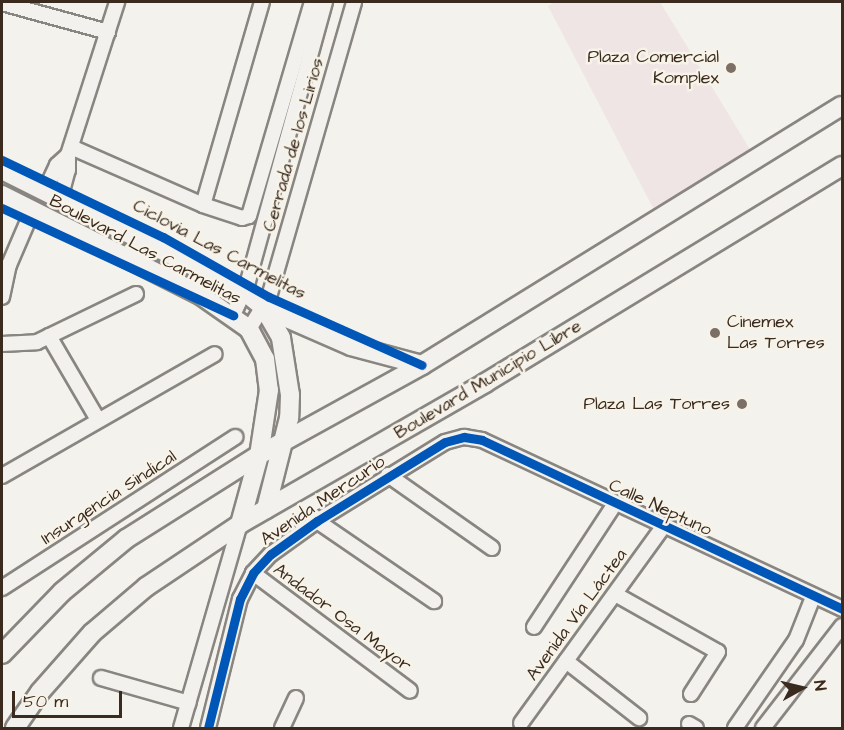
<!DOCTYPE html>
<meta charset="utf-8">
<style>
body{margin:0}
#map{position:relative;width:844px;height:730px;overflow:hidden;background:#f4f2ec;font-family:"Architects Daughter",sans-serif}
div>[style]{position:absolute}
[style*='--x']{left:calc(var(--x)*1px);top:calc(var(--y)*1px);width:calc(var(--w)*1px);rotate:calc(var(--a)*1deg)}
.built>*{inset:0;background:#efe5e4}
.roads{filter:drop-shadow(2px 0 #898580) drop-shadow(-2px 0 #898580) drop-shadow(0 2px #898580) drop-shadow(0 -2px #898580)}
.minor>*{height:14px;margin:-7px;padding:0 7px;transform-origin:7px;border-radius:7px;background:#f2f1ed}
.secondary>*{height:18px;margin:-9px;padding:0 9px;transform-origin:9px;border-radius:9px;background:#f2f1ed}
.cycleway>*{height:9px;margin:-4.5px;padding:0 4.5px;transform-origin:4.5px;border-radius:4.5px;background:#0057b8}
.dots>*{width:16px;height:16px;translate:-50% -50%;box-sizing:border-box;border:3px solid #f7f3e8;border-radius:50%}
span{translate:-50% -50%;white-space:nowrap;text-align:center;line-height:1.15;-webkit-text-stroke:5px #f7f3e8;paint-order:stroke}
.poi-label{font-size:18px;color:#3b2a1e}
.right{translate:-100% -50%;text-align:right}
.left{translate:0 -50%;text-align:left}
.street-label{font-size:18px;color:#3b2a1e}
.frame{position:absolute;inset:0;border:3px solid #3b2a1e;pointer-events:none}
.north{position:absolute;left:772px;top:658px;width:60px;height:60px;-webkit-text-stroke:4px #f7f3e8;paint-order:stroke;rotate:82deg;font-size:16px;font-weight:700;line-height:24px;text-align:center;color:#3b2a1e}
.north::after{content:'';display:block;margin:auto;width:21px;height:27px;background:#3b2a1e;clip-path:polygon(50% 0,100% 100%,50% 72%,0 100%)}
.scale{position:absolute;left:12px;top:691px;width:110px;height:27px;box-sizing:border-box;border:3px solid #3b2a1e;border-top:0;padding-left:8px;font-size:18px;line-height:21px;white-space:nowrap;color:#3b2a1e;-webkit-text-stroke:4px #f7f3e8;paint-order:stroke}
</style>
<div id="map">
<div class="built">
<div style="clip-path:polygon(555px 2px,660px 2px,751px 151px,653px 208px,548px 6px)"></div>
</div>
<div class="roads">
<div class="minor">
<div style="--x:2;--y:3;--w:110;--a:15.3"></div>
<div style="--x:71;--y:147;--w:144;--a:23.7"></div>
<div style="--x:203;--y:205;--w:41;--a:18.4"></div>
<div style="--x:242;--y:218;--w:7;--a:-16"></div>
<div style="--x:249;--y:216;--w:223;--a:-73.6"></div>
<div style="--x:45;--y:191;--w:29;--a:-65"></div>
<div style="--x:57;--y:165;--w:15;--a:-42"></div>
<div style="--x:60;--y:199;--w:30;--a:-75"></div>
<div style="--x:68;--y:170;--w:15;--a:-90"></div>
<div style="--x:68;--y:155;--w:161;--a:-72.2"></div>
<div style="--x:203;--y:205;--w:211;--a:-73.8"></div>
<div style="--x:2;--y:297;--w:33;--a:-78"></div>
<div style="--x:9;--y:265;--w:61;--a:-66.8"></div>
<div style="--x:233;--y:315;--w:33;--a:-65"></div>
<div style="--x:247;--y:285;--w:294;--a:-74.6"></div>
<div style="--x:249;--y:329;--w:38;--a:-58"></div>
<div style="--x:269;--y:297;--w:307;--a:-73.9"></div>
<div style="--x:49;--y:336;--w:97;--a:59.7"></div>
<div style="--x:2;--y:344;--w:35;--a:-3"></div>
<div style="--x:37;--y:342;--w:110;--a:-25.9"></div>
<div style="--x:388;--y:475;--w:127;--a:35.1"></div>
<div style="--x:2;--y:476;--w:245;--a:-29.8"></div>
<div style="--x:317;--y:521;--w:142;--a:34.4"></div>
<div style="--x:253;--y:573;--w:196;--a:36.9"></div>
<div style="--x:2;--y:588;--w:278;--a:-32.9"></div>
<div style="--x:615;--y:594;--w:118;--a:29.4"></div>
<div style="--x:718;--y:652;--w:50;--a:122.7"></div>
<div style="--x:534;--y:627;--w:146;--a:-56.7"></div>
<div style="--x:566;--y:661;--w:93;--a:38"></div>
<div style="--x:101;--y:678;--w:91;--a:15.9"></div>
<div style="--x:521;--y:723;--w:241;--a:-54.1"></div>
<div style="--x:689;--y:724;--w:8;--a:30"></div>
<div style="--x:181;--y:728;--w:212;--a:-73.9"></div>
<div style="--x:208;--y:728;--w:133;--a:-76.1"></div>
<div style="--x:240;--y:599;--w:29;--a:-63"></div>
<div style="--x:253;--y:573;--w:26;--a:-47"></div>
<div style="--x:271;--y:554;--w:57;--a:-35.7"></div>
<div style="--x:317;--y:521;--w:150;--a:-31.7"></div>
<div style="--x:445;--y:442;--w:20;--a:-15"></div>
<div style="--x:464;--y:437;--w:18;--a:9"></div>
<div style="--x:482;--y:440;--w:398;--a:25.1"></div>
<div style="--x:282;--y:728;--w:33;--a:-65"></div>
<div style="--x:735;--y:728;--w:107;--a:-55.3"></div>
<div style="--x:796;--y:640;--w:46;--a:-68.4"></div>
<div style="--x:763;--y:728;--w:129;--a:-52.2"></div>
</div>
<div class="secondary">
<div style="--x:2;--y:170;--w:271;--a:26.6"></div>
<div style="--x:244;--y:291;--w:26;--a:40"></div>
<div style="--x:264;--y:308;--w:34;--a:60"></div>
<div style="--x:281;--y:338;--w:58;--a:81"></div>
<div style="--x:290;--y:395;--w:23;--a:92"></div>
<div style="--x:289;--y:418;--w:94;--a:104.2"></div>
<div style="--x:2;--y:195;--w:220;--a:26.7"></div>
<div style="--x:199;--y:294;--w:61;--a:35"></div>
<div style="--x:249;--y:329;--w:34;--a:62"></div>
<div style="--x:265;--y:359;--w:31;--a:83"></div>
<div style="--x:269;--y:390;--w:66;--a:98.7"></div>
<div style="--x:259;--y:455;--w:72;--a:105.4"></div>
<div style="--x:264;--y:308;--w:95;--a:23.6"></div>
<div style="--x:351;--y:346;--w:73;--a:15"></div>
<div style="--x:2;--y:654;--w:86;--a:-45.9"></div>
<div style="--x:62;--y:592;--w:83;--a:-39.6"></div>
<div style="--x:126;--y:539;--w:157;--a:-32.3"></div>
<div style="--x:259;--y:455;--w:186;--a:-28.9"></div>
<div style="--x:422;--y:365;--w:493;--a:-31.7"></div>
<div style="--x:15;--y:728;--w:44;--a:-55.2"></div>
<div style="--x:40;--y:692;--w:79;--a:-48.6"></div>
<div style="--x:92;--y:633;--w:71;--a:-40.4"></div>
<div style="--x:146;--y:587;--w:113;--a:-33.8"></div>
<div style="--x:240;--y:524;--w:283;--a:-29.9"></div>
<div style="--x:485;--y:383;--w:418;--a:-31.3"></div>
</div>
</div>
<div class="cycleway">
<div style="--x:2;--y:160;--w:178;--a:25.6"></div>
<div style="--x:163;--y:237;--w:122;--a:29.5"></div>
<div style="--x:269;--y:297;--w:167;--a:24"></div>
<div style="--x:2;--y:208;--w:255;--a:24.9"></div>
<div style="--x:208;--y:728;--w:133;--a:-76.1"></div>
<div style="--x:240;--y:599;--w:29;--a:-63"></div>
<div style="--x:253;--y:573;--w:26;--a:-47"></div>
<div style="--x:271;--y:554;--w:57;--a:-35.7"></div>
<div style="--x:317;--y:521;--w:150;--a:-31.7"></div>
<div style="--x:445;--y:442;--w:20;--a:-15"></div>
<div style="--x:464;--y:437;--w:18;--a:9"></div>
<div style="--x:482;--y:440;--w:398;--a:25.1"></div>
</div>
<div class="dots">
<div style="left:731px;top:68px;background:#7c7066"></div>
<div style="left:715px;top:333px;background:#7c7066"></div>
<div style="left:742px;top:404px;background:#7c7066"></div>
</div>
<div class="poi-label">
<span class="right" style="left:719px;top:68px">Plaza Comercial<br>Komplex</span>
<span class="left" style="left:727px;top:333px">Cinemex<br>Las Torres</span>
<span class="right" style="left:730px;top:404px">Plaza Las Torres</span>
</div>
<div class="street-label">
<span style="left:294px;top:145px;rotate:-74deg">Cerrada de los Lirios</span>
<span style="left:145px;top:250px;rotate:28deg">Boulevard Las Carmelitas</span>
<span style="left:219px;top:250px;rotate:28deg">Ciclovia Las Carmelitas</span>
<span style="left:488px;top:380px;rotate:-31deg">Boulevard Municipio Libre</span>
<span style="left:109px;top:498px;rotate:-33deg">Insurgencia Sindical</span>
<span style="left:323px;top:501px;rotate:-34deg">Avenida Mercurio</span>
<span style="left:660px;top:508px;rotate:25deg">Calle Neptuno</span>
<span style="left:577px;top:615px;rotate:-54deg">Avenida Vía Láctea</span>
<span style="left:342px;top:618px;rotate:37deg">Andador Osa Mayor</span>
</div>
<div class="frame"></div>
<div class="north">N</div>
<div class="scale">50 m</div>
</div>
